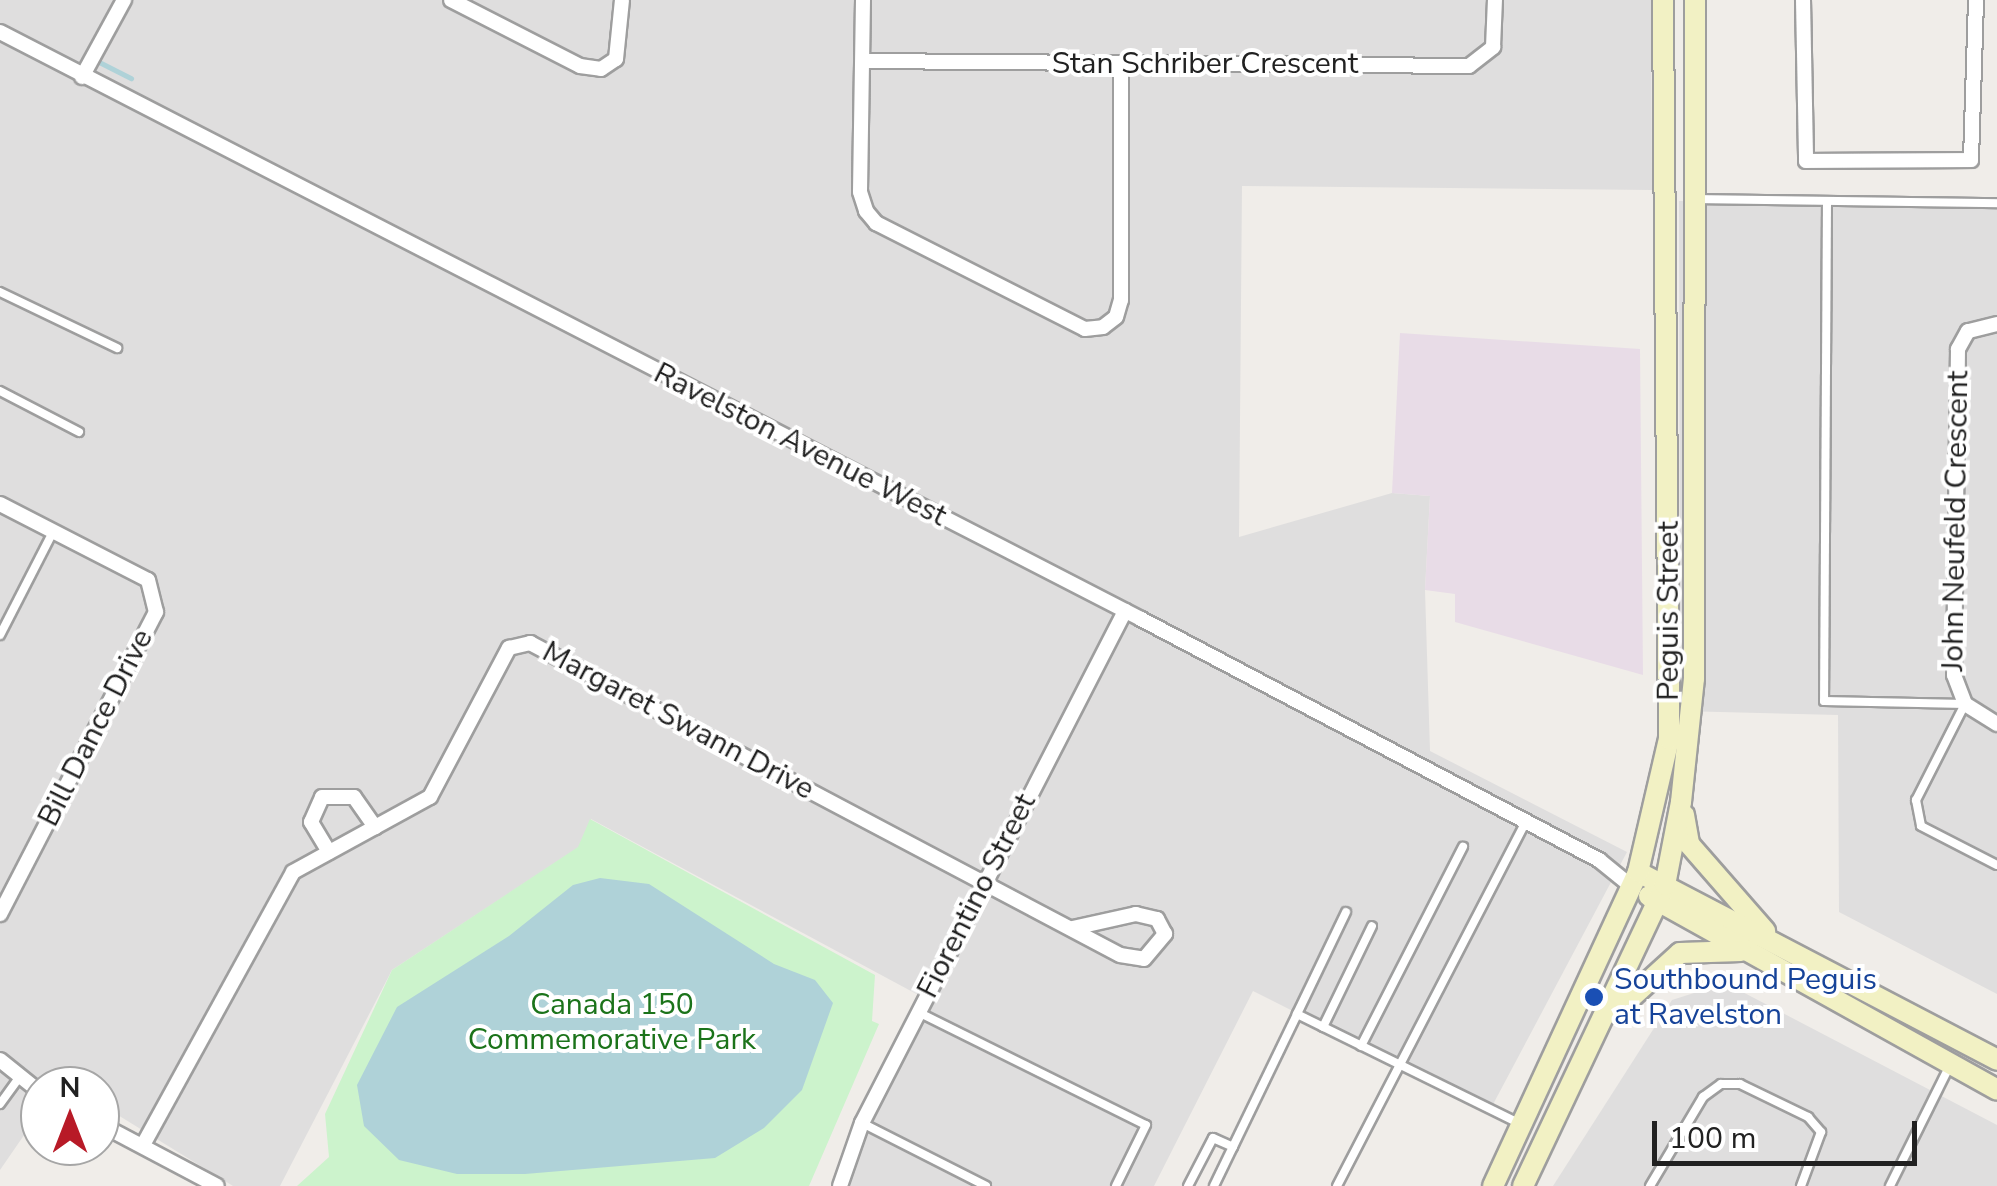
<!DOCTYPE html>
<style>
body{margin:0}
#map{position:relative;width:1997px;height:1186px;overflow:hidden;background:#f0ede9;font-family:"Nunito Sans",sans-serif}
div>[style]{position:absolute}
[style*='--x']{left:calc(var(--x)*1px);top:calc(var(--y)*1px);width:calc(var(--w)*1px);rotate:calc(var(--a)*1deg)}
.residential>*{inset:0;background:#dfdede}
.industrial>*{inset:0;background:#e8dce7}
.park>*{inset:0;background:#ccf3cc}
.water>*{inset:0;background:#afd2d8}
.stream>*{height:5px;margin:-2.5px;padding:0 2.5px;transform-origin:2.5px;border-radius:2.5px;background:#afd2d8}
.roads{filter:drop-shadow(2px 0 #9e9e9e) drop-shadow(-2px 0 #9e9e9e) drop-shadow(0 2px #9e9e9e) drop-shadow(0 -2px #9e9e9e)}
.lane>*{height:8px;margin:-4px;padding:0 4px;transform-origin:4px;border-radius:4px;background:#fff}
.street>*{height:14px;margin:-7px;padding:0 7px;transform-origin:7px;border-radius:7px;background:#fff}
.secondary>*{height:20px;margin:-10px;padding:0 10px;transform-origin:10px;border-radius:10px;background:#f2f1c4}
.dots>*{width:28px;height:28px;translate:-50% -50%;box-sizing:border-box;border:5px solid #fff;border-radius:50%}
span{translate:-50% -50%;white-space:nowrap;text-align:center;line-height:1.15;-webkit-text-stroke:8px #fff;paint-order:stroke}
.street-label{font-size:30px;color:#212121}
.transit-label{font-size:30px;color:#164399}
.left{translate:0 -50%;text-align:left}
.park-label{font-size:30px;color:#1b731a}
.north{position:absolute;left:20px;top:1066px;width:100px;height:100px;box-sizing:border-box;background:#fff;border:2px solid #a6a6a6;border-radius:50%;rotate:0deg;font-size:28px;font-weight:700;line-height:40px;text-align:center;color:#212121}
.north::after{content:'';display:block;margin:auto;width:35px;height:45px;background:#b81a27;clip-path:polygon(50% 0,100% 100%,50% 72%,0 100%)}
.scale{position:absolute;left:1652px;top:1121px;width:265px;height:45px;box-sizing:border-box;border:5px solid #212121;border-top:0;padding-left:12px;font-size:30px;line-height:35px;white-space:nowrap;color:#212121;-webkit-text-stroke:8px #fff;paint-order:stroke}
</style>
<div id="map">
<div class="residential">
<div style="clip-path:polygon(0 0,1651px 0,1652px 190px,1242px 186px,1239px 537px,1392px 493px,1430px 496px,1425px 590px,1430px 751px,1627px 852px,1490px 1110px,1253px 991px,1154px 1186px,838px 1186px,924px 998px,591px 819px,579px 847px,392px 970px,280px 1186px,233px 1186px,100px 1104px,100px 1086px,62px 1081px,40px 1086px,40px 1112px,0 1170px)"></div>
<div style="clip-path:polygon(1679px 201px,1997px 204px,1997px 994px,1839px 912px,1838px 715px,1680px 711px)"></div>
<div style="clip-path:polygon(1716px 986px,1731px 986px,1997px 1125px,1997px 1186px,1553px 1186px,1672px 1000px)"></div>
</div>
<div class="industrial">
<div style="clip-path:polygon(1400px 333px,1640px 349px,1643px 675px,1455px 622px,1455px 594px,1425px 590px,1430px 496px,1392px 493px)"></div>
</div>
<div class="park">
<div style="clip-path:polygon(590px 819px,875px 975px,872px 1021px,879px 1024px,809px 1186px,297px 1186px,329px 1157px,325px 1114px,392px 970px,578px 847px)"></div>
</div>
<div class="water">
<div style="clip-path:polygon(600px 878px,649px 884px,774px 964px,815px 980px,833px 1003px,802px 1090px,764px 1128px,715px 1158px,525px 1174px,457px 1174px,399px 1160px,364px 1126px,357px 1085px,397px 1007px,509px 936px,573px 885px)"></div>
</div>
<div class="stream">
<div style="--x:99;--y:62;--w:36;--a:27"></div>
</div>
<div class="roads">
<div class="lane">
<div style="--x:1697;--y:199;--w:300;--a:0.8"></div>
<div style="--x:1827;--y:201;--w:500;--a:90.34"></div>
<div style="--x:1824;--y:701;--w:141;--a:1.2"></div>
<div style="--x:1965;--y:704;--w:108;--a:117"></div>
<div style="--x:1916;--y:800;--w:26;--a:79"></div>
<div style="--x:1921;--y:826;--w:85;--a:27.2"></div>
<div style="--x:0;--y:292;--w:130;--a:25.6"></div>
<div style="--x:0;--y:391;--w:89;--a:27.4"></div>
<div style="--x:0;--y:635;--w:116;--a:-62.8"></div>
<div style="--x:1346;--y:912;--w:113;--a:115.7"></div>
<div style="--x:1297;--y:1014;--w:250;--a:26.2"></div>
<div style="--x:918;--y:1012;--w:254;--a:26.4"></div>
<div style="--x:1146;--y:1125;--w:68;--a:116.2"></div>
<div style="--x:1323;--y:1027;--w:112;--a:-64.1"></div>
<div style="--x:1361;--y:1046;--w:224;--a:-62.9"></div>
<div style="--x:0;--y:1104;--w:31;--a:-54"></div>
<div style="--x:862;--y:1123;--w:139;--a:26.9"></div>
<div style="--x:1188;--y:1186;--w:54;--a:-62.5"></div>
<div style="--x:1213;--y:1138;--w:22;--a:24"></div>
<div style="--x:1214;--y:1186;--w:191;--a:-64.2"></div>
<div style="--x:1337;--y:1186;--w:410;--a:-62.6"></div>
<div style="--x:1650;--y:1186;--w:104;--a:-59.2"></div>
<div style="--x:1703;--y:1097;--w:22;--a:-36"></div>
<div style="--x:1721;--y:1084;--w:19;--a:0"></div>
<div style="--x:1740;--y:1084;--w:76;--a:25.9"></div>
<div style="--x:1808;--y:1117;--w:20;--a:49"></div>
<div style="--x:1821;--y:1132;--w:58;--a:110.3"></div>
<div style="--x:1890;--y:1186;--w:135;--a:-63.6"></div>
</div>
<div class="street">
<div style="--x:451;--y:0;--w:145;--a:27.1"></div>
<div style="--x:580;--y:66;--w:21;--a:8"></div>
<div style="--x:601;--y:69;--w:18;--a:-34"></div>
<div style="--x:616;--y:59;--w:59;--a:-84.2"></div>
<div style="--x:863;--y:0;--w:192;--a:90.9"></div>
<div style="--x:860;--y:192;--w:20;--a:72"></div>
<div style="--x:866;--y:211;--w:16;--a:50"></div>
<div style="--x:876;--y:223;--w:234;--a:26.9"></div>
<div style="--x:1085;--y:329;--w:18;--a:-6"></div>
<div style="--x:1103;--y:327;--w:16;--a:-38"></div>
<div style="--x:1116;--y:317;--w:18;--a:-74"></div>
<div style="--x:1121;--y:300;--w:237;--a:-90"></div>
<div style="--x:1803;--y:0;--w:161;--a:88.9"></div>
<div style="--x:1806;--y:161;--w:165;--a:-0.3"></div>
<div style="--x:1971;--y:160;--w:160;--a:-88.2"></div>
<div style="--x:0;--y:32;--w:1283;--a:27.22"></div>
<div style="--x:1141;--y:619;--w:518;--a:27.75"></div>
<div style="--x:1599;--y:860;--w:41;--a:39.1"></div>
<div style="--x:863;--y:61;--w:606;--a:0.47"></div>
<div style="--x:1469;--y:66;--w:31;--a:-38"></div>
<div style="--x:1493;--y:47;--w:47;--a:-87.6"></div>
<div style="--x:82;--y:77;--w:88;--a:-61.4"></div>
<div style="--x:1997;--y:324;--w:30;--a:166"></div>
<div style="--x:1968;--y:331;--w:21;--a:119"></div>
<div style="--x:1958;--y:349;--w:326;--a:90.7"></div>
<div style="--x:1954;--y:675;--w:31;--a:69"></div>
<div style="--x:1965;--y:704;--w:38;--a:32"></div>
<div style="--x:0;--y:504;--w:166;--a:27.2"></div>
<div style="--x:148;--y:580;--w:33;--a:76"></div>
<div style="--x:156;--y:612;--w:340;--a:117.3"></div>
<div style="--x:329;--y:852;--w:35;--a:-121"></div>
<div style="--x:311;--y:822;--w:27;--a:-66"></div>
<div style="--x:322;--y:797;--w:32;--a:0"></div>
<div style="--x:354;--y:797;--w:37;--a:55"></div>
<div style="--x:0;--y:1060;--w:51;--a:38.7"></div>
<div style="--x:100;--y:1124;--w:132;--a:27.9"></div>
<div style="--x:143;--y:1145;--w:311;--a:-61.2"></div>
<div style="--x:293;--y:872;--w:156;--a:-28.7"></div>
<div style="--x:430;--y:797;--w:169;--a:-62.1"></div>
<div style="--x:509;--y:648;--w:22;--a:-13"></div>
<div style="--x:530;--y:643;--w:667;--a:27.87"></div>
<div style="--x:1120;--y:955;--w:24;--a:9"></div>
<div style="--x:1144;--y:959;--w:33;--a:-50"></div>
<div style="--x:1165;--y:934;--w:17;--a:-118"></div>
<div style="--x:1157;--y:919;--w:22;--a:-167"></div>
<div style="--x:1136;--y:914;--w:65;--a:167.5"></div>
<div style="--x:840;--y:1186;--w:67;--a:-70.8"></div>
<div style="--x:862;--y:1123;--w:576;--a:-62.81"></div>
</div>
<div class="secondary">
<div style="--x:1684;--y:815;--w:29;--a:80"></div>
<div style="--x:1689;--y:844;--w:116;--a:48.9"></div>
<div style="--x:1638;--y:872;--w:405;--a:27.6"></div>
<div style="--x:1649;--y:896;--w:398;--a:29.1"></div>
<div style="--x:1614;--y:1013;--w:89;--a:-42.3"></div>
<div style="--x:1680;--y:953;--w:61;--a:-1.9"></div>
<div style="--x:1493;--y:1186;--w:346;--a:-65.2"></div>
<div style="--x:1638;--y:872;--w:137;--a:-76.9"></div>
<div style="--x:1669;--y:739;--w:739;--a:-90.47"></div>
<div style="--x:1523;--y:1186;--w:333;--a:-64.7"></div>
<div style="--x:1665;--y:885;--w:85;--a:-79.1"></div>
<div style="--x:1681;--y:802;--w:124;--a:-84"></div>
<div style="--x:1694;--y:679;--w:679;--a:-89.92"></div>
</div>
</div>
<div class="dots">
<div style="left:1594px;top:997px;background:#1a4fb4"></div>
</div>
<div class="street-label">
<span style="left:1205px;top:64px">Stan Schriber Crescent</span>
<span style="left:800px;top:445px;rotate:27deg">Ravelston Avenue West</span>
<span style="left:1956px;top:521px;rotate:-89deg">John Neufeld Crescent</span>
<span style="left:1669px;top:611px;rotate:-90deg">Peguis Street</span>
<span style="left:678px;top:721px;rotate:28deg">Margaret Swann Drive</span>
<span style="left:96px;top:728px;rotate:-63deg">Bill Dance Drive</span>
<span style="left:977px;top:896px;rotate:-63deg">Fiorentino Street</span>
</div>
<div class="transit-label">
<span class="left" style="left:1614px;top:997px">Southbound Peguis<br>at Ravelston</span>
</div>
<div class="park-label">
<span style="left:612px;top:1022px">Canada 150<br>Commemorative Park</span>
</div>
<div class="north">N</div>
<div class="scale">100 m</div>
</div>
